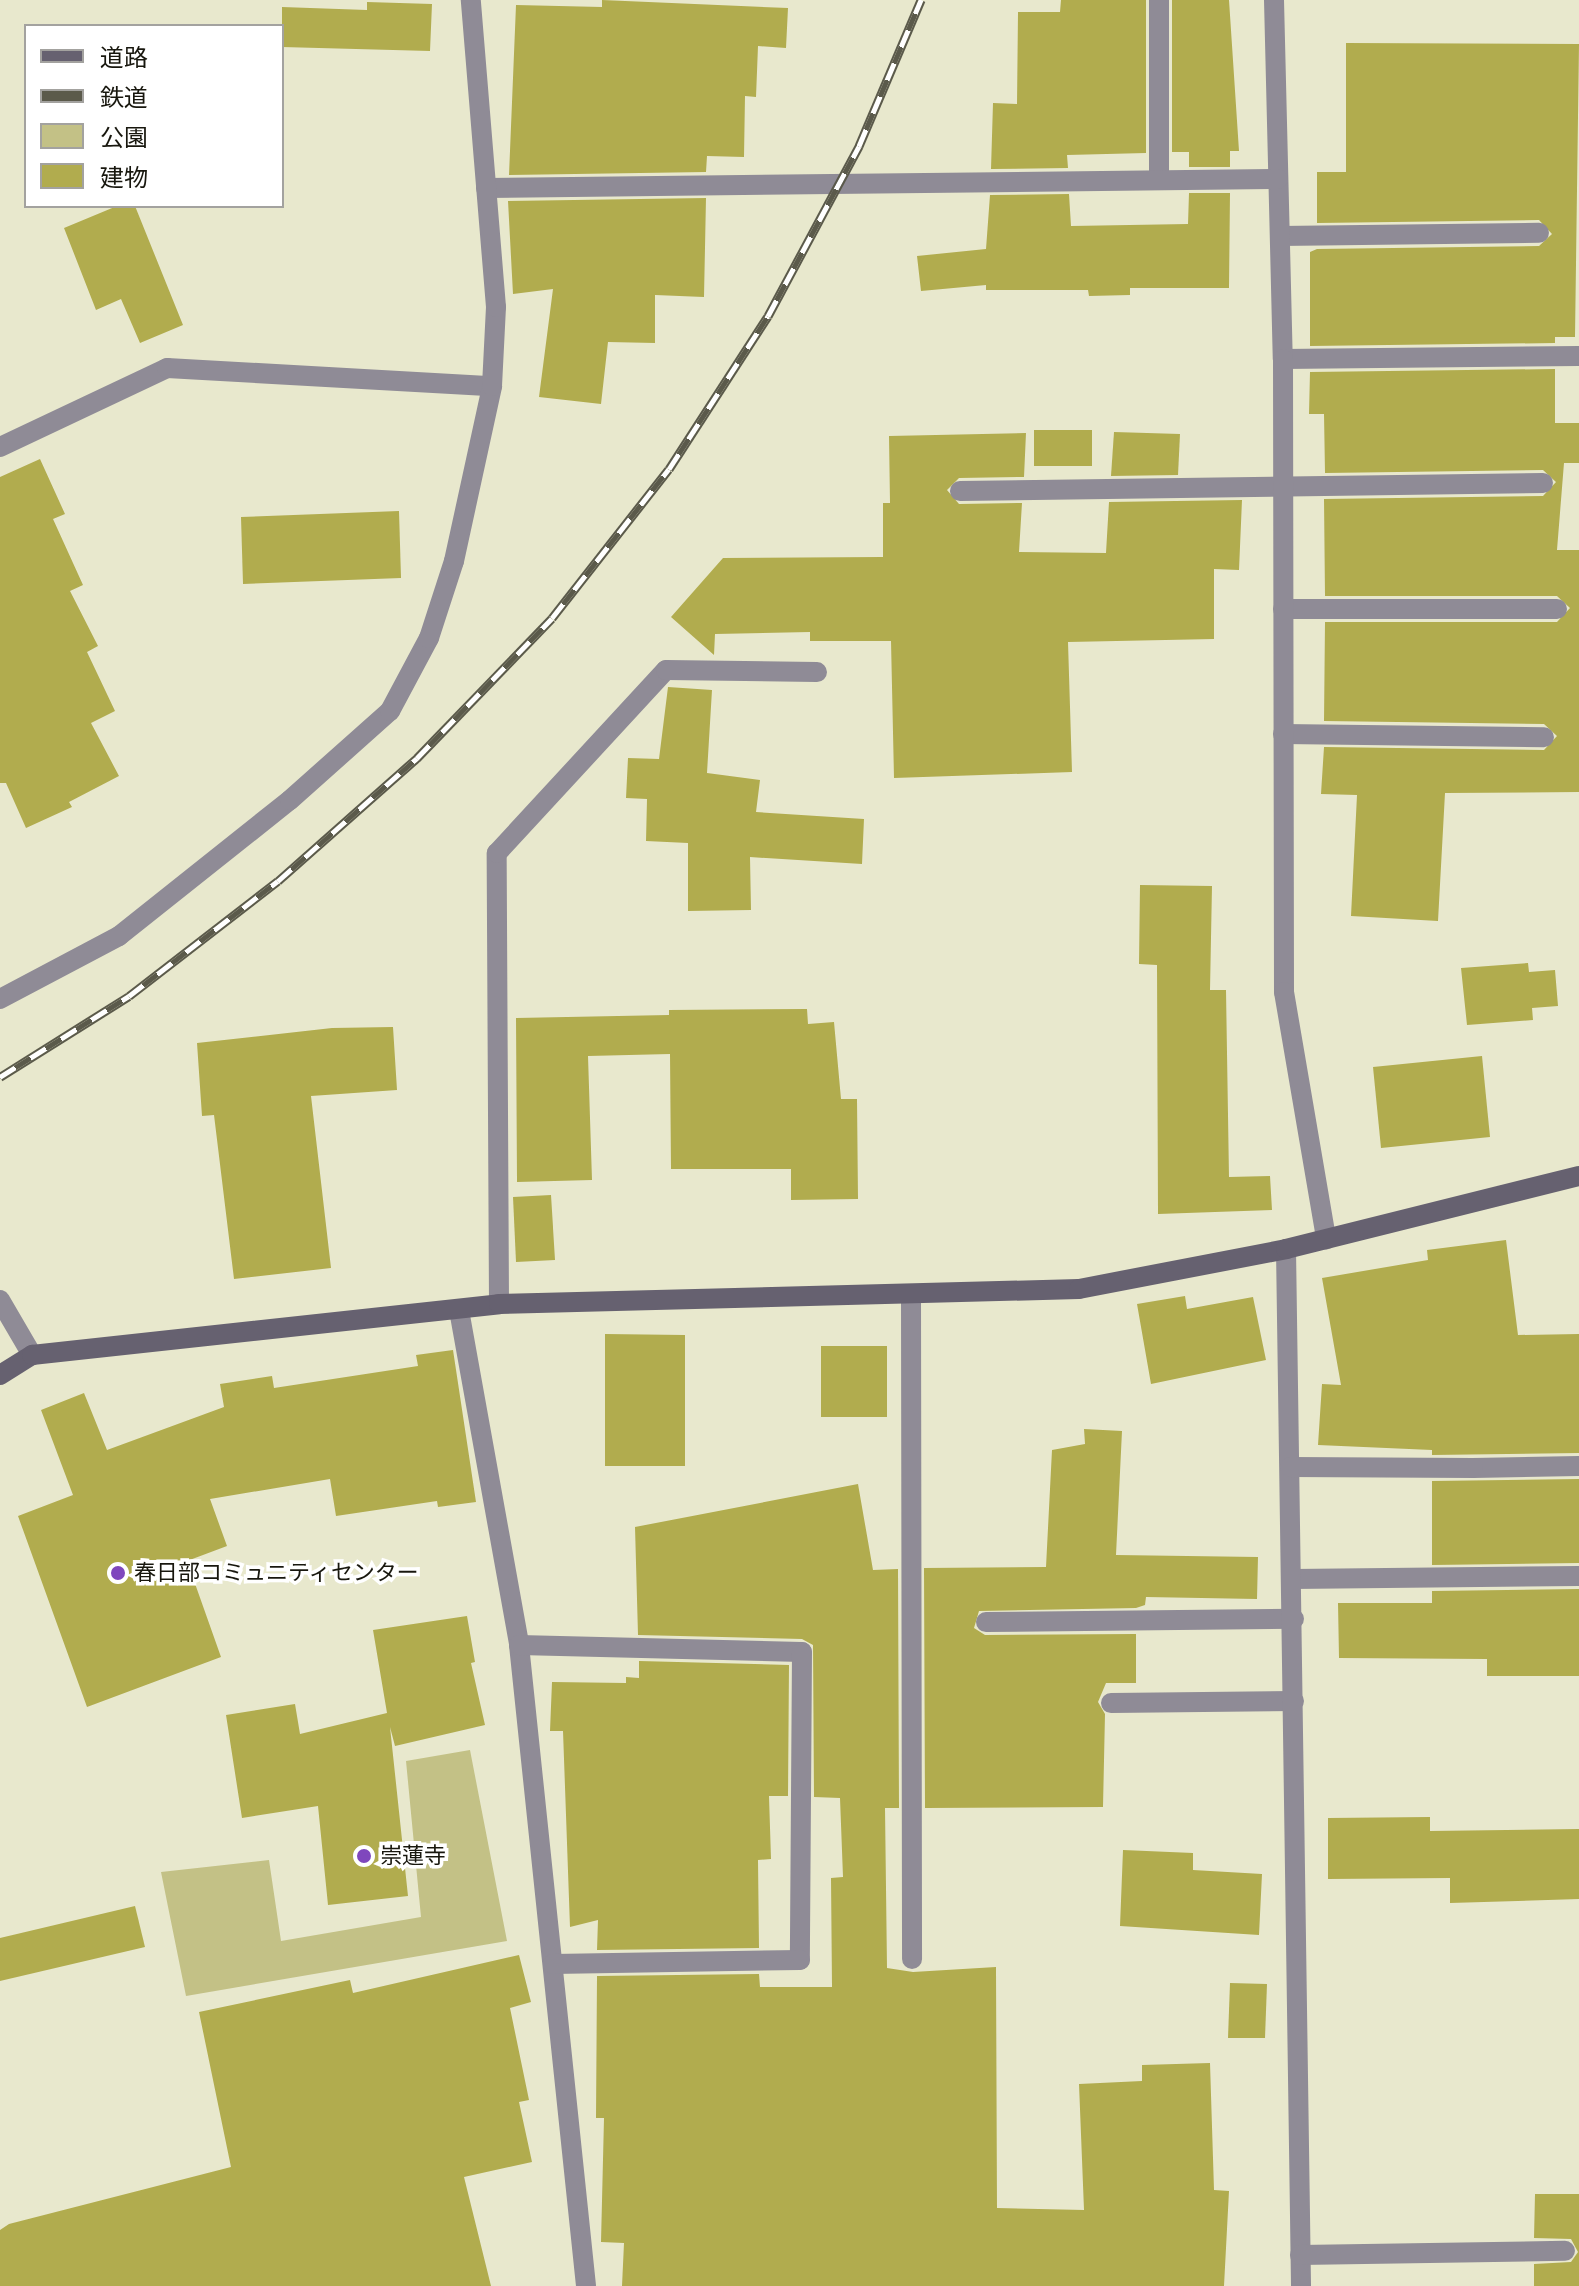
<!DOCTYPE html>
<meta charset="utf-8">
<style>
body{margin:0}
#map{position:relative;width:1579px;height:2286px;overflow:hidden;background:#e8e8cd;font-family:"Source Serif 4","Noto Sans JP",serif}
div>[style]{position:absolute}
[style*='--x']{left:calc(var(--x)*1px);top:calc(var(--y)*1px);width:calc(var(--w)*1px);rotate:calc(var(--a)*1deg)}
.green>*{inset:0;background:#c3c186}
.building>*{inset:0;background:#b1ac4e}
.lane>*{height:20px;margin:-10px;padding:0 10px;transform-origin:10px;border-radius:10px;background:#8f8b96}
.street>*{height:20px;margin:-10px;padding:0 10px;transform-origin:10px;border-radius:10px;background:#8f8b96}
.secondary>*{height:20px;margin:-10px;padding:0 10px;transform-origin:10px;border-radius:10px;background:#666170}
.rail>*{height:9px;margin-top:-4.5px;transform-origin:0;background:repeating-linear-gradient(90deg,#fff 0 18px,#5b5a4b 0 36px);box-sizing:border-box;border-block:2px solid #5b5a4b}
.dots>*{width:22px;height:22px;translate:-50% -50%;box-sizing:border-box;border:4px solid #fff;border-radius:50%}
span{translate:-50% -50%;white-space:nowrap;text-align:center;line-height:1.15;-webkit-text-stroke:7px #fff;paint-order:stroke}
.poi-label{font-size:22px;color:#18170e}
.left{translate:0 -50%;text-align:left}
.legend{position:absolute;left:24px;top:24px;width:260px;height:184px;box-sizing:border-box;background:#fff;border:2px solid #a3a29f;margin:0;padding:10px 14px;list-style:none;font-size:24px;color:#18170e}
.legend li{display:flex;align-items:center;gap:16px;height:40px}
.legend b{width:40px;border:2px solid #a3a29f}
</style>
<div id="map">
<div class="green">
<div style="clip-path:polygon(470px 1750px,507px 1941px,186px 1996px,161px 1872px,269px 1860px,281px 1941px,421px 1917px,406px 1761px)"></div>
</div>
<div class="building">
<div style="clip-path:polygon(602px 0,788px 8px,786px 48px,758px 46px,756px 97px,745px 96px,744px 157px,707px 156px,706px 172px,509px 175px,516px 5px,602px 7px)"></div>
<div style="clip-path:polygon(1061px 0,1146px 0,1146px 153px,1067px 155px,1068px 168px,991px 169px,993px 103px,1017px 104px,1018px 12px,1060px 12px)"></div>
<div style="clip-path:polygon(1172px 0,1229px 0,1239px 151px,1230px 151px,1230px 167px,1189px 167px,1189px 152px,1172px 152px)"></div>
<div style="clip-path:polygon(367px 2px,432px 4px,430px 51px,282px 47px,282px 7px,367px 10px)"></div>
<div style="clip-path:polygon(1346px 43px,1579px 44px,1575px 337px,1555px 337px,1555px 343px,1310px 346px,1310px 252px,1317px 249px,1539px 246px,1552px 234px,1539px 220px,1317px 223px,1317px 172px,1346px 172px)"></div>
<div style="clip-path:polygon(1189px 193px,1230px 193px,1229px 288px,1130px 288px,1130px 295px,1089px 296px,1088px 290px,986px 290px,986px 285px,921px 291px,917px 256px,986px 249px,990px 195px,1069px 194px,1071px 226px,1188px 224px)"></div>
<div style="clip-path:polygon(706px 198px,704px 297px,655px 295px,655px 343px,608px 342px,601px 404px,539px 397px,553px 289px,513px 294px,508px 201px)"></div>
<div style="clip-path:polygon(117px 206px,135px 206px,183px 325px,140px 343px,121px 299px,96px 310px,64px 228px)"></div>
<div style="clip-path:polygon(1555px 369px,1555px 423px,1579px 423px,1579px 463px,1564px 463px,1557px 550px,1579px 550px,1579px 792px,1445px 793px,1438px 921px,1351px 916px,1357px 795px,1321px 794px,1324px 747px,1544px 750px,1557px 736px,1544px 724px,1324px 721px,1325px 622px,1557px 622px,1570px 608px,1557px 596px,1325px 596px,1324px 499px,1543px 496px,1556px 482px,1543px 470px,1325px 473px,1324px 414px,1309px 414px,1310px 372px)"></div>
<div style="clip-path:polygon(1034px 430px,1092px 430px,1092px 466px,1034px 466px)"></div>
<div style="clip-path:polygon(1114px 432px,1180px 434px,1178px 475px,1111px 476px)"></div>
<div style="clip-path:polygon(1026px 433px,1024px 477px,959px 478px,947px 490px,959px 504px,1022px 503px,1019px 552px,1106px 553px,1109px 502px,1242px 500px,1239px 570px,1214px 569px,1214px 639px,1068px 642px,1072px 772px,894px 778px,891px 641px,810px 641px,810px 632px,715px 634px,714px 655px,671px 617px,723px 558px,883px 557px,883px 503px,890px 503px,889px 436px)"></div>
<div style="clip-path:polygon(40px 459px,65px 514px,53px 519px,83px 585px,70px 591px,98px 646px,87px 652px,115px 711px,91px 723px,119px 776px,69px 802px,72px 807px,26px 828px,6px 783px,0 783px,0 477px)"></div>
<div style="clip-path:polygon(399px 511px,401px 578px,243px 584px,241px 517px)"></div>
<div style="clip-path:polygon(668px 687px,712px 690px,707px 773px,760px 780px,756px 812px,864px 819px,862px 864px,750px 857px,751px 910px,688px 911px,688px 843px,646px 841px,647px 799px,626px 798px,628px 758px,659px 759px)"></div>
<div style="clip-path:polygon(1140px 885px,1212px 886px,1210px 990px,1226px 990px,1229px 1177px,1270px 1176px,1272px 1210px,1158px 1214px,1157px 965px,1139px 964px)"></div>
<div style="clip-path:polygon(1528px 963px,1529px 972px,1555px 970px,1558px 1006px,1532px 1008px,1533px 1020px,1467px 1025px,1461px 968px)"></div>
<div style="clip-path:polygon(807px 1009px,808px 1024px,834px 1022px,841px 1099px,857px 1099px,858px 1199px,791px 1200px,791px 1169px,671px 1169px,670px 1054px,588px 1056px,592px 1180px,517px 1182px,516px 1018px,669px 1015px,669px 1010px)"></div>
<div style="clip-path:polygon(393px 1027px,397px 1090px,311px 1096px,331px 1268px,234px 1279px,214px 1115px,202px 1116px,197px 1043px,332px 1028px)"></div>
<div style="clip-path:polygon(1482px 1056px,1490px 1137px,1381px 1148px,1373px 1067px)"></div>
<div style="clip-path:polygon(551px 1195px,555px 1260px,516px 1262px,513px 1197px)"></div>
<div style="clip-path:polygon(1506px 1240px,1518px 1335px,1579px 1334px,1579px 1453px,1432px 1455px,1432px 1450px,1318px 1445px,1322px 1384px,1341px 1385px,1322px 1278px,1428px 1260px,1427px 1250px)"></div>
<div style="clip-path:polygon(1185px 1296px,1187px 1309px,1253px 1297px,1266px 1360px,1151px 1384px,1137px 1304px)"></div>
<div style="clip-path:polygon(605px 1334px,685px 1335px,685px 1466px,605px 1466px)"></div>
<div style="clip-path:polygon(821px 1346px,887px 1346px,887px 1417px,821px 1417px)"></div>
<div style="clip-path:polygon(453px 1350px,476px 1502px,438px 1507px,437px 1501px,336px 1516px,330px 1479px,210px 1499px,227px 1546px,187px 1561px,221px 1657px,87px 1707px,18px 1516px,73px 1495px,41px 1410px,84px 1393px,107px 1450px,224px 1407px,220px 1384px,272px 1376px,274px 1388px,418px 1366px,416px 1355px)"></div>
<div style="clip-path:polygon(1084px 1429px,1122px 1431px,1116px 1555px,1258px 1557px,1257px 1599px,1146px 1597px,1145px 1605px,1136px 1608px,979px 1611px,974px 1628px,985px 1635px,1136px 1634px,1136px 1683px,1106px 1683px,1098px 1702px,1105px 1714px,1103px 1807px,925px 1808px,924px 1568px,1046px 1567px,1052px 1450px,1085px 1444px)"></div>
<div style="clip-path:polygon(1579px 1479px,1579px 1563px,1432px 1565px,1432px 1481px)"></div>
<div style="clip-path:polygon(858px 1484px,873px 1570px,898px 1569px,899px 1808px,885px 1808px,887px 1968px,913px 1972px,996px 1967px,997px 2208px,1084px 2210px,1079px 2084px,1142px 2081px,1142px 2065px,1210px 2063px,1214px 2190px,1229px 2191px,1224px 2286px,622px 2286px,624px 2243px,601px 2242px,604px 2118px,596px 2118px,597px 1976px,759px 1974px,760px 1987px,832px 1987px,831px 1878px,843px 1877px,840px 1798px,814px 1797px,813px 1645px,802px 1639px,638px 1635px,635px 1527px)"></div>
<div style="clip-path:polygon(1579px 1589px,1579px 1676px,1487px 1676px,1487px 1659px,1339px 1658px,1338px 1603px,1432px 1603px,1432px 1591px)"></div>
<div style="clip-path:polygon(467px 1616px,475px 1662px,471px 1663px,485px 1725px,395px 1746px,390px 1727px,408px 1896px,328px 1905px,318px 1806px,242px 1818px,226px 1715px,295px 1704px,300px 1734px,387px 1713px,373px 1630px)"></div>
<div style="clip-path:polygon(639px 1661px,789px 1665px,788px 1796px,769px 1796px,771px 1859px,758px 1860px,759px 1948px,597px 1950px,598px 1920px,570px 1927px,563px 1731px,550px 1731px,552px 1682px,626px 1683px,626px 1677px,639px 1678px)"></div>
<div style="clip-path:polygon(1430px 1817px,1430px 1831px,1579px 1829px,1579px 1899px,1450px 1903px,1450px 1878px,1328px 1879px,1328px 1818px)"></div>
<div style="clip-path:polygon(1123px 1850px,1193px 1853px,1193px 1870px,1262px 1874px,1259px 1935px,1120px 1926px)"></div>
<div style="clip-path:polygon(135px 1906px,145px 1947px,0 1981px,0 1938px)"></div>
<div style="clip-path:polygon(519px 1955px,531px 2002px,510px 2008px,529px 2100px,519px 2102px,532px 2162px,464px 2177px,491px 2286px,0 2286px,0 2230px,9px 2224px,231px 2167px,199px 2012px,350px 1980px,353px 1993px)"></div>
<div style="clip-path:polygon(1230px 1983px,1267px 1984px,1265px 2038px,1228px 2038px)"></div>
<div style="clip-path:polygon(1535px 2194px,1579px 2194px,1579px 2286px,1534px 2286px,1534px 2264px,1571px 2262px,1578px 2252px,1571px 2239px,1534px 2238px)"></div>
</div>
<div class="lane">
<div style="--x:1159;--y:180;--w:180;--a:-90"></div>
<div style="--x:1280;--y:236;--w:259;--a:-0.7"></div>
<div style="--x:1283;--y:359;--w:296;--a:-0.6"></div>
<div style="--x:960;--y:491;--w:583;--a:-0.79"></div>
<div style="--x:1283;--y:609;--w:274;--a:0"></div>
<div style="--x:1283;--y:734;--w:261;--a:0.7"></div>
<div style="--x:911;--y:1296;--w:663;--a:89.91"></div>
<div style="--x:1473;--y:1468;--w:106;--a:-1.1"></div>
<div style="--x:1293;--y:1579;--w:286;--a:-0.6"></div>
<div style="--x:986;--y:1622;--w:308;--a:-0.6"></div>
<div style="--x:1111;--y:1703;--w:183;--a:-0.6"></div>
</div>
<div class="street">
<div style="--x:1274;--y:0;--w:359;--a:88.6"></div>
<div style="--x:1283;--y:359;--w:633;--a:89.91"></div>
<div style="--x:1284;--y:992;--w:251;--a:80.3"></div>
<div style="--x:486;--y:188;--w:792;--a:-0.65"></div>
<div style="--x:0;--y:447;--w:185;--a:-25.3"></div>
<div style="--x:167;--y:368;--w:325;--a:3.2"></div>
<div style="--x:0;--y:999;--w:135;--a:-27.9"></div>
<div style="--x:119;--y:936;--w:218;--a:-38.5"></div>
<div style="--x:290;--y:800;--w:134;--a:-41.7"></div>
<div style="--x:390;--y:711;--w:83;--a:-61.9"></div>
<div style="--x:429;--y:638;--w:81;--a:-72"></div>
<div style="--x:454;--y:561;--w:179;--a:-77.7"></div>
<div style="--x:492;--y:386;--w:79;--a:-87.1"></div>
<div style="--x:496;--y:307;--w:308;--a:-94.7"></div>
<div style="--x:1286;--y:1249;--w:1037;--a:89.17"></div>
<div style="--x:0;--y:1300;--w:64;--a:59.8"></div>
<div style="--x:499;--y:1304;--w:451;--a:-90.3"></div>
<div style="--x:497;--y:853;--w:249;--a:-47.3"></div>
<div style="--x:666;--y:670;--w:151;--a:0.8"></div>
<div style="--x:459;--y:1310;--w:340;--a:79.8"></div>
<div style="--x:519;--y:1645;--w:644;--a:84.03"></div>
<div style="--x:1290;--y:1467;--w:183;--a:0.3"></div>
<div style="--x:519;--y:1645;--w:283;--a:1.4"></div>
<div style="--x:802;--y:1652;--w:308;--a:90.4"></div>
<div style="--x:800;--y:1960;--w:247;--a:179.1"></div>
<div style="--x:1300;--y:2255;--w:265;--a:-0.9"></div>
</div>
<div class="secondary">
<div style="--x:0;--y:1375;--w:38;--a:-32"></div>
<div style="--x:32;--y:1355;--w:470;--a:-6.2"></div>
<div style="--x:499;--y:1304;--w:580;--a:-1.48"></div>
<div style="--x:1079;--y:1289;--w:211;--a:-10.9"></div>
<div style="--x:1286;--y:1249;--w:302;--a:-14"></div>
</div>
<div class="rail">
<div style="--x:0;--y:1077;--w:152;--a:-32.1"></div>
<div style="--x:129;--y:996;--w:188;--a:-37.7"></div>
<div style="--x:278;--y:881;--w:186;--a:-41.5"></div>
<div style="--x:417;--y:758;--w:194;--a:-46"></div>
<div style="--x:552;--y:618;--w:189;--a:-51.9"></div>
<div style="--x:669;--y:469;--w:182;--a:-57.1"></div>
<div style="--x:768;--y:316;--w:193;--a:-61.8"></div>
<div style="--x:859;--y:146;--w:159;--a:-67"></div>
</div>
<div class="dots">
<div style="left:118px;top:1573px;background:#7f47bd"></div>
<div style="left:364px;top:1856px;background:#7f47bd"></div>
</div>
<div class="poi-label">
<span class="left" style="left:134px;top:1573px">春日部コミュニティセンター</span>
<span class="left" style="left:380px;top:1856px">崇蓮寺</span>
</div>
<ul class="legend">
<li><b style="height:10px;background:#666170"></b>道路</li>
<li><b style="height:10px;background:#5b5a4b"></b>鉄道</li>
<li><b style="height:22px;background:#c3c186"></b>公園</li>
<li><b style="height:22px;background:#b1ac4e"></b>建物</li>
</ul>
</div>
